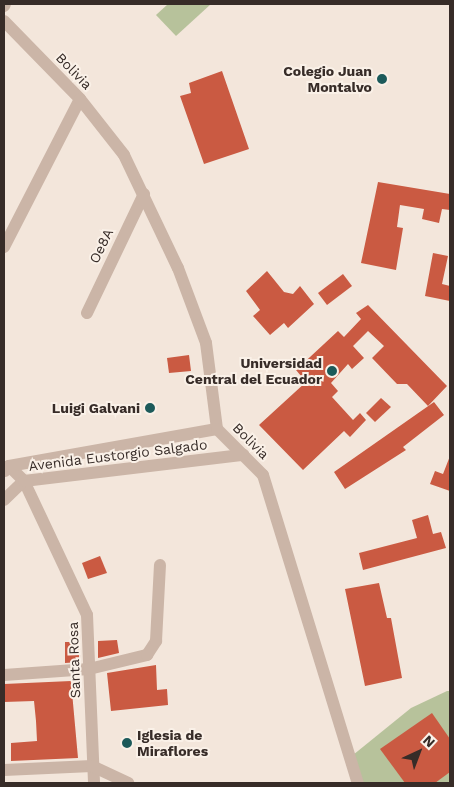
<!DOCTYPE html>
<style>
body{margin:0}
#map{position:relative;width:454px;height:787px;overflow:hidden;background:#f3e6db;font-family:"Work Sans",sans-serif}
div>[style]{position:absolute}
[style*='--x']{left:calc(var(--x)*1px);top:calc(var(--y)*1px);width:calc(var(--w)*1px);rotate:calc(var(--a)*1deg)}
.green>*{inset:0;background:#b7c29b}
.building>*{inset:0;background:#ca5a42}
.minor>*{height:12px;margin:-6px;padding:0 6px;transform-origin:6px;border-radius:6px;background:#cbb5a7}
.tertiary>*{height:12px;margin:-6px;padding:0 6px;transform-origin:6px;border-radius:6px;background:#cbb5a7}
.dots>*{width:14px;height:14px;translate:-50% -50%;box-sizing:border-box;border:2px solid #faf1e8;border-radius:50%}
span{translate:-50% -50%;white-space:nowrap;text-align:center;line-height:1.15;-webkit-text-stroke:4px #faf1e8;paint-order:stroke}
.street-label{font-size:14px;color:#372c28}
.poi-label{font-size:14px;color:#372c28;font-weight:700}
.right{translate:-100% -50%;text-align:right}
.left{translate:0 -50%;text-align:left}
.frame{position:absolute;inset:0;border:5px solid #372c28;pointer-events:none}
.north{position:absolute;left:394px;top:727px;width:50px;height:50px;-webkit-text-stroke:4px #faf1e8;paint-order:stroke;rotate:43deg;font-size:14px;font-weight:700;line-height:20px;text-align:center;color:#372c28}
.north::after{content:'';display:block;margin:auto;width:18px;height:22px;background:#372c28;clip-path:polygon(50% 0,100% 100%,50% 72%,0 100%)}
</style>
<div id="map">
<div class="green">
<div style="clip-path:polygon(168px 4px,211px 4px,176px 36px,156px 15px)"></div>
<div style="clip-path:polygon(447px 691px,450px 691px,450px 783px,361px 783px,353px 755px,411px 708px)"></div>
</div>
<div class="building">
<div style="clip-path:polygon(222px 71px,249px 149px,204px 164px,180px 96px,191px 93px,189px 83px)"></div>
<div style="clip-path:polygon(378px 182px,450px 194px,450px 210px,442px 209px,439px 223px,422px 219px,424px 209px,400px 205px,397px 227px,403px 228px,396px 270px,361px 263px)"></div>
<div style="clip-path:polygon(433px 253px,448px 256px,442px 284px,450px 286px,450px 301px,425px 296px)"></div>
<div style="clip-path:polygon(267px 271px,284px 292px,293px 294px,300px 286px,314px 304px,288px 328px,284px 323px,270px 335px,253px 316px,260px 310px,246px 291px)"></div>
<div style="clip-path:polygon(343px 274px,352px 286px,327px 305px,318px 293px)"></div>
<div style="clip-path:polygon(368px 305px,447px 386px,428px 406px,407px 384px,397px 384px,372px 358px,384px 346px,368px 331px,353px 346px,364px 358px,352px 369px,348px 364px,331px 383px,338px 391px,332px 397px,353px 420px,360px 413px,366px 420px,350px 437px,344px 431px,303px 470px,259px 425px,306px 382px,296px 370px,338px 331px,344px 337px,361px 319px,356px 313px)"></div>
<div style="clip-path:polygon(189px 355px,191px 371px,169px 373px,167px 358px)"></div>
<div style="clip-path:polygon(381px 398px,391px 407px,375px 422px,366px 413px)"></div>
<div style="clip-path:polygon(434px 402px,444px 415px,403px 447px,406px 450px,345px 489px,334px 472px)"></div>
<div style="clip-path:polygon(450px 456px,450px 491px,430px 484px,435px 471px,443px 474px)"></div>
<div style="clip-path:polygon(428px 515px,433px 534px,441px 532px,446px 548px,363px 570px,359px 553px,417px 538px,412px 520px)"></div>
<div style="clip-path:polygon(100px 556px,107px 573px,88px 579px,82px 563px)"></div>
<div style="clip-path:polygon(379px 583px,387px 618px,391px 618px,402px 678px,365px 686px,345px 589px)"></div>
<div style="clip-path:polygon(117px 640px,119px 653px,98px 658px,98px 641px)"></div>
<div style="clip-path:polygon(65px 642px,79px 642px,79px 662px,65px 663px)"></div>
<div style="clip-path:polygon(156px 665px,157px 690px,167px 689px,168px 705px,111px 711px,107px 673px)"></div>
<div style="clip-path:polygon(71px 681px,78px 758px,11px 761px,11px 743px,37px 741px,36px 721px,34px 701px,4px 702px,4px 684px)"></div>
<div style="clip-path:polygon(432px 713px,450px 739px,450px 772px,435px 783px,405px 783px,380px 749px)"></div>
</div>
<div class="minor">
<div style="--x:4;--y:247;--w:166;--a:-62.8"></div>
<div style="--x:87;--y:313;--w:132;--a:-64.4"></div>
<div style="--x:9;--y:466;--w:21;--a:45"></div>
<div style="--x:24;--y:481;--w:148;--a:64.8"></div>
<div style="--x:87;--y:615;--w:168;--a:87.6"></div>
<div style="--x:5;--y:471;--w:6;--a:-51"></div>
<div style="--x:9;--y:466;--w:211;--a:-10.1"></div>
<div style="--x:4;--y:500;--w:28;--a:-44"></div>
<div style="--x:24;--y:481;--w:221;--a:-6.8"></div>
<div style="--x:4;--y:675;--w:85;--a:-4"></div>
<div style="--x:89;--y:669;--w:60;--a:-13.6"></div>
<div style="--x:147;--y:655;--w:17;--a:-57"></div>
<div style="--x:156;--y:641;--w:76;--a:-87"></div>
<div style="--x:4;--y:770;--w:88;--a:-2.6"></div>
<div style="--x:92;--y:766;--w:40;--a:25"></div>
</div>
<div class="tertiary">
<div style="--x:4;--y:6;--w:2;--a:-63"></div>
<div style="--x:4;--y:21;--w:109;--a:45.7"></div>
<div style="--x:80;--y:99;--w:71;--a:51.8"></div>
<div style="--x:124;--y:155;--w:125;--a:64.5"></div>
<div style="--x:178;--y:268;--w:80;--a:69.5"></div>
<div style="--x:206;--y:343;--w:87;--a:82.7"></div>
<div style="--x:217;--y:429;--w:65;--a:45"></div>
<div style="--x:263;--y:475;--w:322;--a:72.9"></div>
</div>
<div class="dots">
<div style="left:382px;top:79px;background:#1c5a5a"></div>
<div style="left:332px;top:371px;background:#1c5a5a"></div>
<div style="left:150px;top:408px;background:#1c5a5a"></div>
<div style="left:127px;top:743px;background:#1c5a5a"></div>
</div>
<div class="street-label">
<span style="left:74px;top:71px;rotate:46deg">Bolivia</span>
<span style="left:101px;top:246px;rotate:-64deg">Oe8A</span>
<span style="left:251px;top:441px;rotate:45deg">Bolivia</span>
<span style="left:118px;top:455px;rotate:-7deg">Avenida Eustorgio Salgado</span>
<span style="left:74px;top:660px;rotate:-92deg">Santa Rosa</span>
</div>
<div class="poi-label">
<span class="right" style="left:372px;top:79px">Colegio Juan<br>Montalvo</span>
<span class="right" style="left:322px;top:371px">Universidad<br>Central del Ecuador</span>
<span class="right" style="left:140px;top:408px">Luigi Galvani</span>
<span class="left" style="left:137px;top:743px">Iglesia de<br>Miraflores</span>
</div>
<div class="frame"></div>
<div class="north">N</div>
</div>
